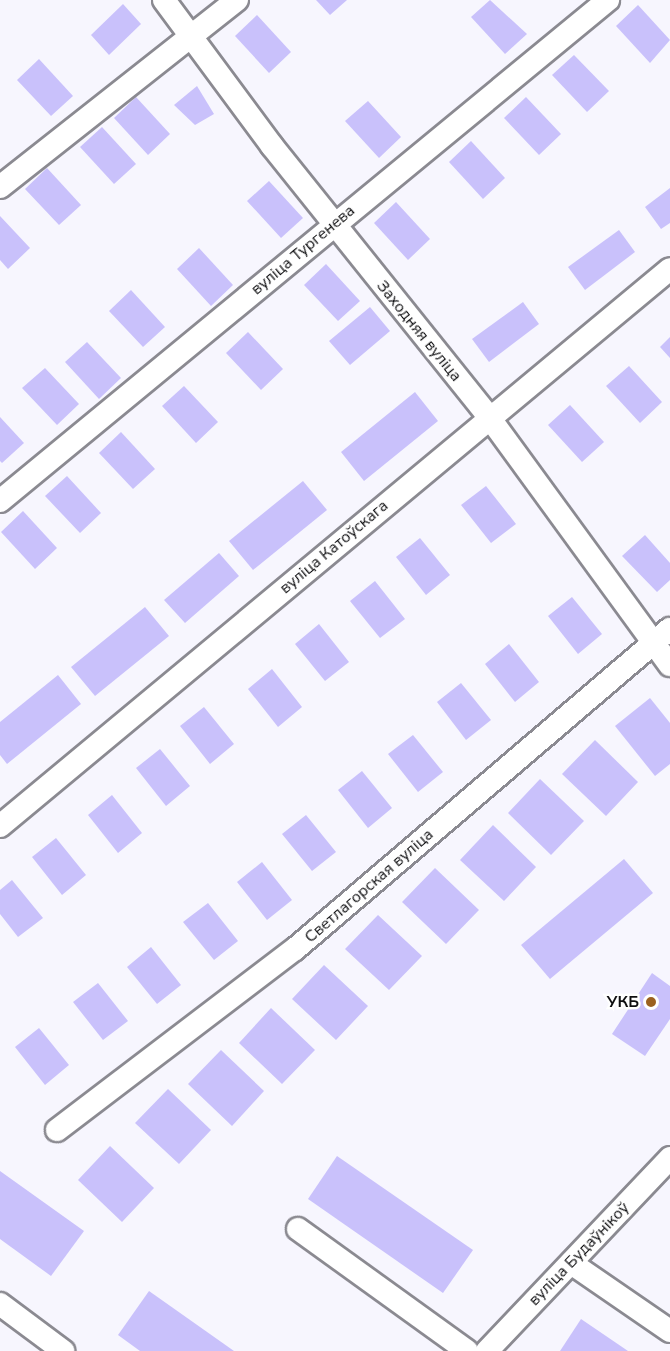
<!DOCTYPE html>
<meta charset="utf-8">
<style>
body{margin:0}
#map{position:relative;width:670px;height:1351px;overflow:hidden;background:#f7f6fe;font-family:"Nunito Sans",sans-serif}
div>[style]{position:absolute}
[style*='--x']{left:calc(var(--x)*1px);top:calc(var(--y)*1px);width:calc(var(--w)*1px);rotate:calc(var(--a)*1deg)}
.building>*{inset:0;background:#c9c1fb}
.roads{filter:drop-shadow(2px 0 #8b8a91) drop-shadow(-2px 0 #8b8a91) drop-shadow(0 2px #8b8a91) drop-shadow(0 -2px #8b8a91)}
.minor>*{height:22px;margin:-11px;padding:0 11px;transform-origin:11px;border-radius:11px;background:#fff}
.dots>*{width:16px;height:16px;translate:-50% -50%;box-sizing:border-box;border:3px solid #fff;border-radius:50%}
span{translate:-50% -50%;white-space:nowrap;text-align:center;line-height:1.15;-webkit-text-stroke:4.5px #fff;paint-order:stroke}
.street-label{font-size:16px;color:#0f0f11}
.poi-label{font-size:16px;color:#0f0f11;font-weight:700}
.right{translate:-100% -50%;text-align:right}
</style>
<div id="map">
<div class="building">
<div style="clip-path:polygon(316px 0,347px 0,330px 15px)"></div>
<div style="clip-path:polygon(490px 0,527px 34px,505px 54px,471px 17px)"></div>
<div style="clip-path:polygon(123px 4px,141px 24px,109px 55px,91px 35px)"></div>
<div style="clip-path:polygon(638px 5px,670px 40px,650px 63px,616px 26px)"></div>
<div style="clip-path:polygon(257px 15px,291px 52px,269px 73px,235px 36px)"></div>
<div style="clip-path:polygon(574px 55px,609px 91px,587px 112px,552px 75px)"></div>
<div style="clip-path:polygon(39px 59px,73px 96px,51px 116px,17px 80px)"></div>
<div style="clip-path:polygon(197px 86px,214px 114px,195px 125px,174px 105px)"></div>
<div style="clip-path:polygon(136px 97px,170px 134px,148px 155px,114px 118px)"></div>
<div style="clip-path:polygon(526px 97px,561px 134px,539px 155px,504px 118px)"></div>
<div style="clip-path:polygon(368px 101px,401px 137px,379px 158px,345px 121px)"></div>
<div style="clip-path:polygon(102px 127px,136px 164px,114px 184px,80px 147px)"></div>
<div style="clip-path:polygon(471px 141px,505px 178px,483px 199px,449px 162px)"></div>
<div style="clip-path:polygon(47px 168px,81px 205px,59px 225px,25px 189px)"></div>
<div style="clip-path:polygon(269px 181px,303px 218px,281px 238px,247px 201px)"></div>
<div style="clip-path:polygon(670px 188px,670px 223px,661px 229px,645px 207px)"></div>
<div style="clip-path:polygon(396px 202px,430px 239px,408px 260px,374px 223px)"></div>
<div style="clip-path:polygon(0 216px,30px 248px,8px 269px,0 260px)"></div>
<div style="clip-path:polygon(619px 230px,635px 252px,585px 290px,568px 267px)"></div>
<div style="clip-path:polygon(199px 248px,233px 285px,211px 306px,177px 269px)"></div>
<div style="clip-path:polygon(326px 264px,360px 301px,338px 321px,304px 285px)"></div>
<div style="clip-path:polygon(131px 290px,165px 327px,143px 347px,109px 311px)"></div>
<div style="clip-path:polygon(523px 302px,539px 324px,489px 362px,472px 339px)"></div>
<div style="clip-path:polygon(370px 307px,390px 331px,350px 365px,329px 341px)"></div>
<div style="clip-path:polygon(248px 332px,283px 369px,261px 390px,226px 353px)"></div>
<div style="clip-path:polygon(670px 337px,670px 358px,660px 347px)"></div>
<div style="clip-path:polygon(87px 342px,121px 378px,99px 399px,65px 362px)"></div>
<div style="clip-path:polygon(629px 366px,662px 402px,640px 423px,606px 386px)"></div>
<div style="clip-path:polygon(45px 368px,79px 404px,57px 425px,22px 388px)"></div>
<div style="clip-path:polygon(184px 386px,218px 422px,196px 443px,162px 406px)"></div>
<div style="clip-path:polygon(415px 392px,438px 421px,364px 481px,341px 452px)"></div>
<div style="clip-path:polygon(570px 405px,604px 442px,582px 462px,548px 425px)"></div>
<div style="clip-path:polygon(0 417px,24px 443px,2px 463px,0 461px)"></div>
<div style="clip-path:polygon(121px 432px,155px 469px,133px 489px,99px 453px)"></div>
<div style="clip-path:polygon(67px 476px,101px 513px,80px 533px,45px 496px)"></div>
<div style="clip-path:polygon(303px 481px,327px 510px,253px 570px,229px 541px)"></div>
<div style="clip-path:polygon(486px 486px,516px 524px,491px 543px,461px 505px)"></div>
<div style="clip-path:polygon(23px 511px,57px 548px,35px 569px,1px 532px)"></div>
<div style="clip-path:polygon(645px 535px,670px 563px,670px 580px,657px 592px,622px 556px)"></div>
<div style="clip-path:polygon(420px 538px,450px 575px,426px 595px,396px 557px)"></div>
<div style="clip-path:polygon(219px 553px,239px 576px,185px 623px,164px 600px)"></div>
<div style="clip-path:polygon(375px 581px,405px 619px,380px 638px,350px 601px)"></div>
<div style="clip-path:polygon(572px 597px,602px 634px,578px 654px,548px 616px)"></div>
<div style="clip-path:polygon(145px 607px,169px 636px,95px 696px,71px 667px)"></div>
<div style="clip-path:polygon(319px 624px,349px 662px,325px 681px,295px 644px)"></div>
<div style="clip-path:polygon(509px 644px,539px 682px,515px 702px,485px 664px)"></div>
<div style="clip-path:polygon(272px 669px,302px 707px,278px 727px,248px 689px)"></div>
<div style="clip-path:polygon(58px 675px,81px 704px,7px 764px,0 755px,0 722px)"></div>
<div style="clip-path:polygon(461px 683px,491px 720px,466px 740px,437px 702px)"></div>
<div style="clip-path:polygon(650px 698px,670px 723px,670px 764px,655px 776px,615px 726px)"></div>
<div style="clip-path:polygon(204px 707px,234px 744px,210px 764px,180px 726px)"></div>
<div style="clip-path:polygon(413px 735px,443px 772px,418px 792px,388px 754px)"></div>
<div style="clip-path:polygon(595px 740px,638px 782px,606px 816px,562px 774px)"></div>
<div style="clip-path:polygon(160px 749px,190px 786px,166px 806px,136px 768px)"></div>
<div style="clip-path:polygon(362px 771px,392px 808px,368px 828px,338px 790px)"></div>
<div style="clip-path:polygon(540px 779px,584px 821px,551px 855px,508px 813px)"></div>
<div style="clip-path:polygon(112px 795px,142px 833px,118px 853px,88px 815px)"></div>
<div style="clip-path:polygon(306px 815px,336px 852px,312px 871px,282px 834px)"></div>
<div style="clip-path:polygon(493px 825px,536px 867px,504px 901px,460px 860px)"></div>
<div style="clip-path:polygon(56px 838px,86px 875px,62px 895px,32px 857px)"></div>
<div style="clip-path:polygon(624px 859px,653px 893px,550px 979px,521px 945px)"></div>
<div style="clip-path:polygon(262px 862px,292px 900px,267px 920px,237px 882px)"></div>
<div style="clip-path:polygon(435px 868px,479px 910px,446px 944px,402px 902px)"></div>
<div style="clip-path:polygon(12px 880px,43px 918px,18px 937px,0 914px,0 890px)"></div>
<div style="clip-path:polygon(208px 903px,238px 941px,214px 960px,183px 922px)"></div>
<div style="clip-path:polygon(378px 915px,422px 956px,389px 990px,345px 949px)"></div>
<div style="clip-path:polygon(151px 947px,181px 985px,157px 1004px,127px 967px)"></div>
<div style="clip-path:polygon(324px 965px,368px 1006px,336px 1040px,292px 999px)"></div>
<div style="clip-path:polygon(652px 973px,670px 986px,670px 1019px,645px 1056px,612px 1034px)"></div>
<div style="clip-path:polygon(98px 983px,128px 1021px,103px 1040px,73px 1002px)"></div>
<div style="clip-path:polygon(271px 1008px,315px 1050px,282px 1084px,239px 1043px)"></div>
<div style="clip-path:polygon(39px 1028px,69px 1065px,45px 1085px,15px 1047px)"></div>
<div style="clip-path:polygon(221px 1050px,264px 1091px,232px 1126px,188px 1084px)"></div>
<div style="clip-path:polygon(168px 1089px,211px 1130px,179px 1164px,135px 1123px)"></div>
<div style="clip-path:polygon(110px 1146px,154px 1188px,122px 1222px,78px 1180px)"></div>
<div style="clip-path:polygon(337px 1156px,473px 1250px,443px 1293px,308px 1199px)"></div>
<div style="clip-path:polygon(0 1171px,84px 1231px,51px 1276px,0 1239px)"></div>
<div style="clip-path:polygon(149px 1291px,234px 1351px,140px 1351px,118px 1335px)"></div>
<div style="clip-path:polygon(581px 1319px,628px 1351px,560px 1351px)"></div>
</div>
<div class="roads">
<div class="minor">
<div style="--x:164;--y:0;--w:182;--a:53.5"></div>
<div style="--x:272;--y:146;--w:347;--a:51.3"></div>
<div style="--x:489;--y:417;--w:307;--a:53.9"></div>
<div style="--x:0;--y:187;--w:302;--a:-38.3"></div>
<div style="--x:0;--y:501;--w:788;--a:-39.49"></div>
<div style="--x:0;--y:826;--w:871;--a:-39.74"></div>
<div style="--x:57;--y:1130;--w:299;--a:-37.3"></div>
<div style="--x:295;--y:949;--w:493;--a:-40.5"></div>
<div style="--x:298;--y:1229;--w:208;--a:35.8"></div>
<div style="--x:571;--y:1263;--w:120;--a:34.5"></div>
<div style="--x:0;--y:1304;--w:79;--a:36.7"></div>
<div style="--x:487;--y:1351;--w:266;--a:-46.5"></div>
</div>
</div>
<div class="dots">
<div style="left:651px;top:1002px;background:#9b6120"></div>
</div>
<div class="street-label">
<span style="left:303px;top:250px;rotate:-40deg">вуліца Тургенева</span>
<span style="left:419px;top:331px;rotate:51deg">Заходняя вуліца</span>
<span style="left:334px;top:547px;rotate:-40deg">вуліца Катоўскага</span>
<span style="left:369px;top:886px;rotate:-41deg">Светлагорская вуліца</span>
<span style="left:579px;top:1254px;rotate:-46deg">вуліца Будаўнікоў</span>
</div>
<div class="poi-label">
<span class="right" style="left:639px;top:1002px">УКБ</span>
</div>
</div>
